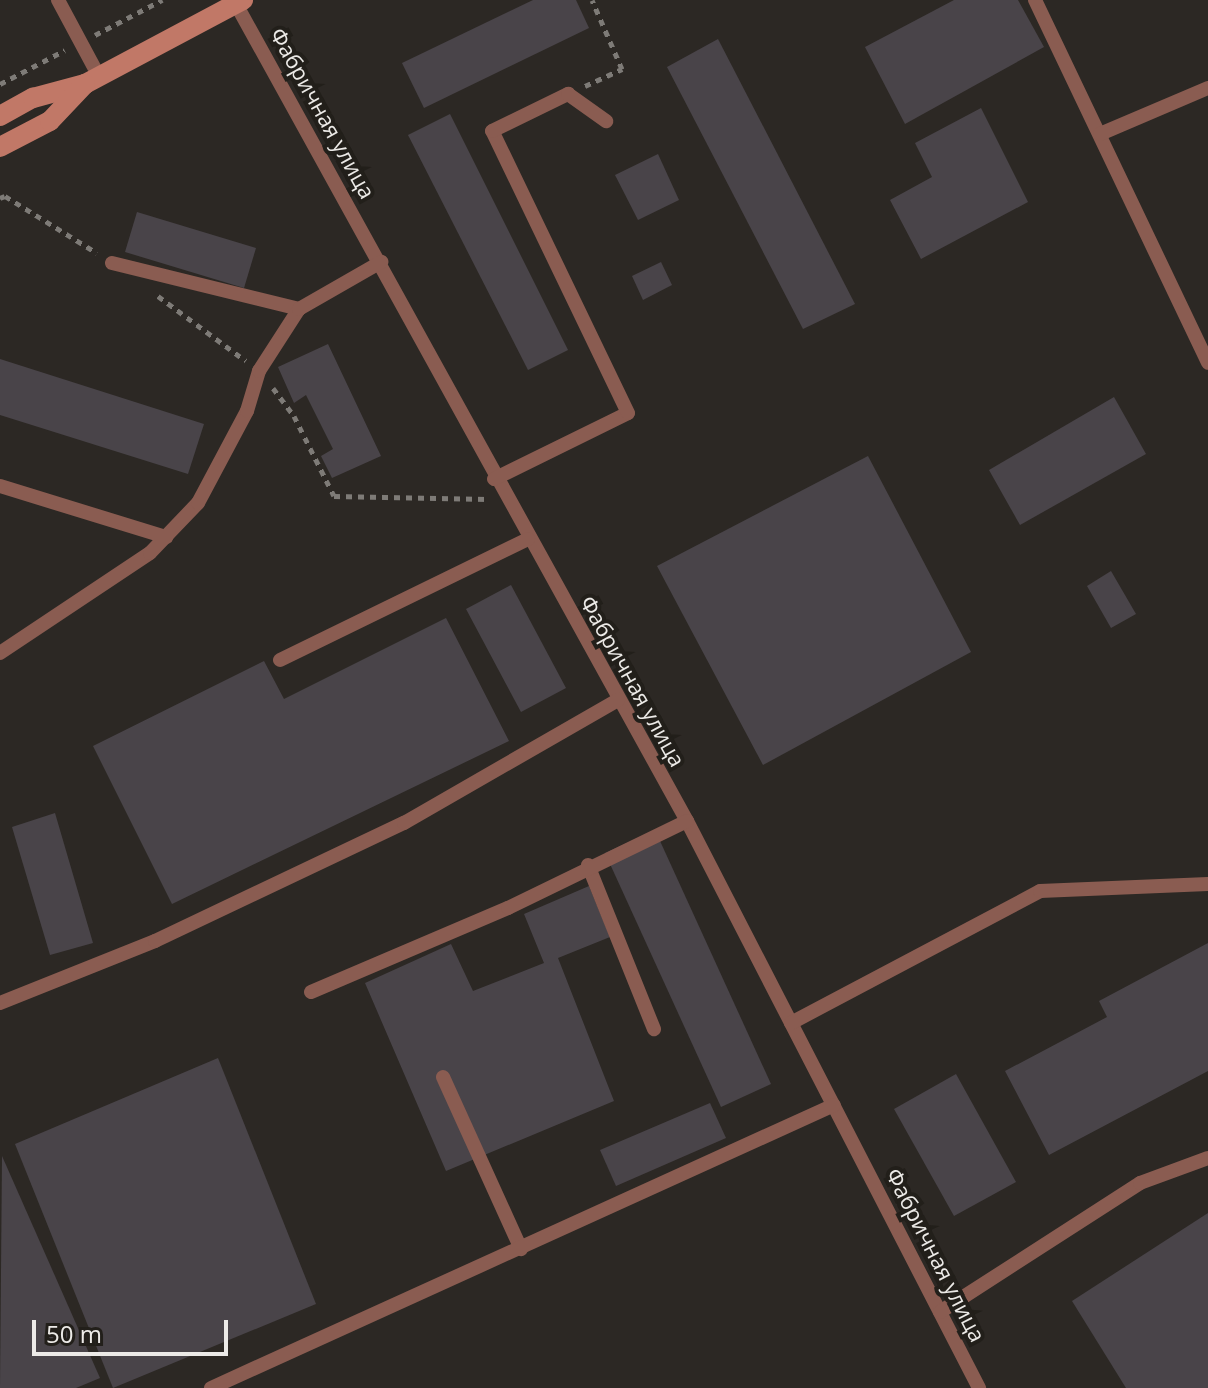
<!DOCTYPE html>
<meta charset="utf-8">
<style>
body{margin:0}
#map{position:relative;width:1208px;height:1388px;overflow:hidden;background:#2c2824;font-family:"Open Sans",sans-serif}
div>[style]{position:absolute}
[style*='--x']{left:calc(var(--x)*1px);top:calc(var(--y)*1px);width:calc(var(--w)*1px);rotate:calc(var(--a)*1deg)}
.building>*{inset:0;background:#494449}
.path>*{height:5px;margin-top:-2.5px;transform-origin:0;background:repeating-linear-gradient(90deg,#7e7b77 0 6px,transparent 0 12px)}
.lane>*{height:14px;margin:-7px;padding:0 7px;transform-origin:7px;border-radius:7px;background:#8a5c51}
.secondary>*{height:20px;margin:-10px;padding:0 10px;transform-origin:10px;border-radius:10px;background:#c17867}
span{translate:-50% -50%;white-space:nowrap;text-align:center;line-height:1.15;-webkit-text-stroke:8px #221f1a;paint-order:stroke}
.street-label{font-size:22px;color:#eceae7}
.scale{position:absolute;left:32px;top:1320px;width:196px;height:36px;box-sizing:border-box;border:4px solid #eceae7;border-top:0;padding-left:10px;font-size:24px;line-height:28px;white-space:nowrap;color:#eceae7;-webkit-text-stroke:6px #221f1a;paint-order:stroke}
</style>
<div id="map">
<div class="building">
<div style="clip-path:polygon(533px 0,576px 0,589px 28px,424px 108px,402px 63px)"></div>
<div style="clip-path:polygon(954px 0,1018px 0,1044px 47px,905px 124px,865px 47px)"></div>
<div style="clip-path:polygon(718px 39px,855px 304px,803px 329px,667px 67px)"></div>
<div style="clip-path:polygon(981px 108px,1028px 202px,921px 259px,890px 200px,932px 177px,915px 143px)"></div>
<div style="clip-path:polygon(450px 114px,568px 350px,528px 370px,408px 135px)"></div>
<div style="clip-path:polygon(658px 154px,679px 200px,638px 220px,615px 175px)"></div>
<div style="clip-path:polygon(137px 212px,256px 248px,244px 288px,125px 252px)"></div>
<div style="clip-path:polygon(661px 262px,672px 285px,643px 300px,632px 276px)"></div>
<div style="clip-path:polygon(328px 344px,381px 456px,332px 478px,321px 456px,333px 449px,306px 395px,294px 403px,278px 367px)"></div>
<div style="clip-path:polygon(0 359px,204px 424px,188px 474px,0 415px)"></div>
<div style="clip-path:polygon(1114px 397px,1146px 454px,1020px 525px,989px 470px)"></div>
<div style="clip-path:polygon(868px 456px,971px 652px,763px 765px,657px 566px)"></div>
<div style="clip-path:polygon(1111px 571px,1136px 614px,1111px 628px,1087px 586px)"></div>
<div style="clip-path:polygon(511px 585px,566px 688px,521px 712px,466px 609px)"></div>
<div style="clip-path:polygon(446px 618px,509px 741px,172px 904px,93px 746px,264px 661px,284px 699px)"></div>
<div style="clip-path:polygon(55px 813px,93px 943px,50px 955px,12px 827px)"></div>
<div style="clip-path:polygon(655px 830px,771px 1084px,721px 1107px,605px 853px)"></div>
<div style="clip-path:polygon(589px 886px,610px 937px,558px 958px,614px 1101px,446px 1171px,365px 983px,451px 944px,473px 991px,544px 963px,524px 914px)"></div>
<div style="clip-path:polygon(1208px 943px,1208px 1071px,1049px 1155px,1005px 1071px,1107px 1017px,1099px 1001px)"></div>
<div style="clip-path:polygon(218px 1058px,316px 1304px,113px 1388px,15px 1144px)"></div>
<div style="clip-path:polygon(956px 1074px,1016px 1182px,954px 1216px,894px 1109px)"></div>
<div style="clip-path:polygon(710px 1103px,726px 1138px,616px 1186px,600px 1150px)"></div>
<div style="clip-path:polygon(2px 1156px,100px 1378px,76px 1388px,0 1388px)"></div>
<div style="clip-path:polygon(1208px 1213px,1208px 1388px,1126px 1388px,1072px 1301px)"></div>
</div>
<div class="path">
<div style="--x:95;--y:35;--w:76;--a:-27.6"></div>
<div style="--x:0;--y:84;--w:73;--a:-27.6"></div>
<div style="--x:585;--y:86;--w:41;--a:-24.7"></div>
<div style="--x:622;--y:69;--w:75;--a:-113.5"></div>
<div style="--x:0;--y:198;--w:5;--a:-22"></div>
<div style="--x:5;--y:196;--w:108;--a:31.8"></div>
<div style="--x:158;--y:296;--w:109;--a:36.5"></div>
<div style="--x:273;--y:388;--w:35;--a:53"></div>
<div style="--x:294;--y:416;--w:89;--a:63.4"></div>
<div style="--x:334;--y:496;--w:154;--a:1.1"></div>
</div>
<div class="lane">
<div style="--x:58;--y:0;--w:76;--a:61.8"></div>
<div style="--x:1035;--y:0;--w:402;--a:64.5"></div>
<div style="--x:236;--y:4;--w:933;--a:61.1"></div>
<div style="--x:687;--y:821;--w:638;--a:62.75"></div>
<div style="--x:1100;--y:134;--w:117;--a:-23.1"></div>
<div style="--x:112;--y:263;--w:193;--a:13.8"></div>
<div style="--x:494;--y:479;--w:149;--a:-26.2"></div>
<div style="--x:628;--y:413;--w:313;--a:-115.7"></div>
<div style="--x:492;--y:131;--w:85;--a:-26"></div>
<div style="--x:568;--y:94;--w:47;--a:35.4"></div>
<div style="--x:0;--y:486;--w:174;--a:17.1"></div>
<div style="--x:0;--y:653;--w:180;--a:-33.7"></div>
<div style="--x:150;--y:553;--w:69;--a:-46.2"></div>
<div style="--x:198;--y:503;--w:104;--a:-62"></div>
<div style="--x:247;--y:411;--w:42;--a:-73.3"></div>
<div style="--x:259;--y:371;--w:74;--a:-57.2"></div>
<div style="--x:299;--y:309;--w:95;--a:-29.8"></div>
<div style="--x:280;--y:660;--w:276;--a:-26"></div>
<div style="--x:588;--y:865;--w:177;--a:68.1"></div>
<div style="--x:311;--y:992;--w:214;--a:-23.1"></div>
<div style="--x:508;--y:908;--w:199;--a:-25.9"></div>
<div style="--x:0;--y:1003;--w:167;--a:-21.8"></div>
<div style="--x:155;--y:941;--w:276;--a:-25.4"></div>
<div style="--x:404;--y:823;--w:247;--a:-29.9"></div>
<div style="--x:791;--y:1023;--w:282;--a:-27.9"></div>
<div style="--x:1040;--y:891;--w:168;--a:-2.4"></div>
<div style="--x:443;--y:1077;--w:189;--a:65.6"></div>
<div style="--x:940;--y:1312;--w:238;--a:-32.8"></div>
<div style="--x:1140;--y:1183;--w:72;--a:-20.2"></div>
<div style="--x:211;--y:1388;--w:684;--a:-24.43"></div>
</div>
<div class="secondary">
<div style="--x:0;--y:116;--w:38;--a:-29"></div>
<div style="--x:33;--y:98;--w:54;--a:-15.1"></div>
<div style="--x:85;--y:84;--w:179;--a:-28"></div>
<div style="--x:0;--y:147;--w:56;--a:-27.5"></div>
<div style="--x:50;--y:121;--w:51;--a:-46.6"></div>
</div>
<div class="street-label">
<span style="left:323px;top:113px;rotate:61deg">Фабричная улица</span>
<span style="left:633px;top:681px;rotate:61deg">Фабричная улица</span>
<span style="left:936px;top:1255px;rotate:63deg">Фабричная улица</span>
</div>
<div class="scale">50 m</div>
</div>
